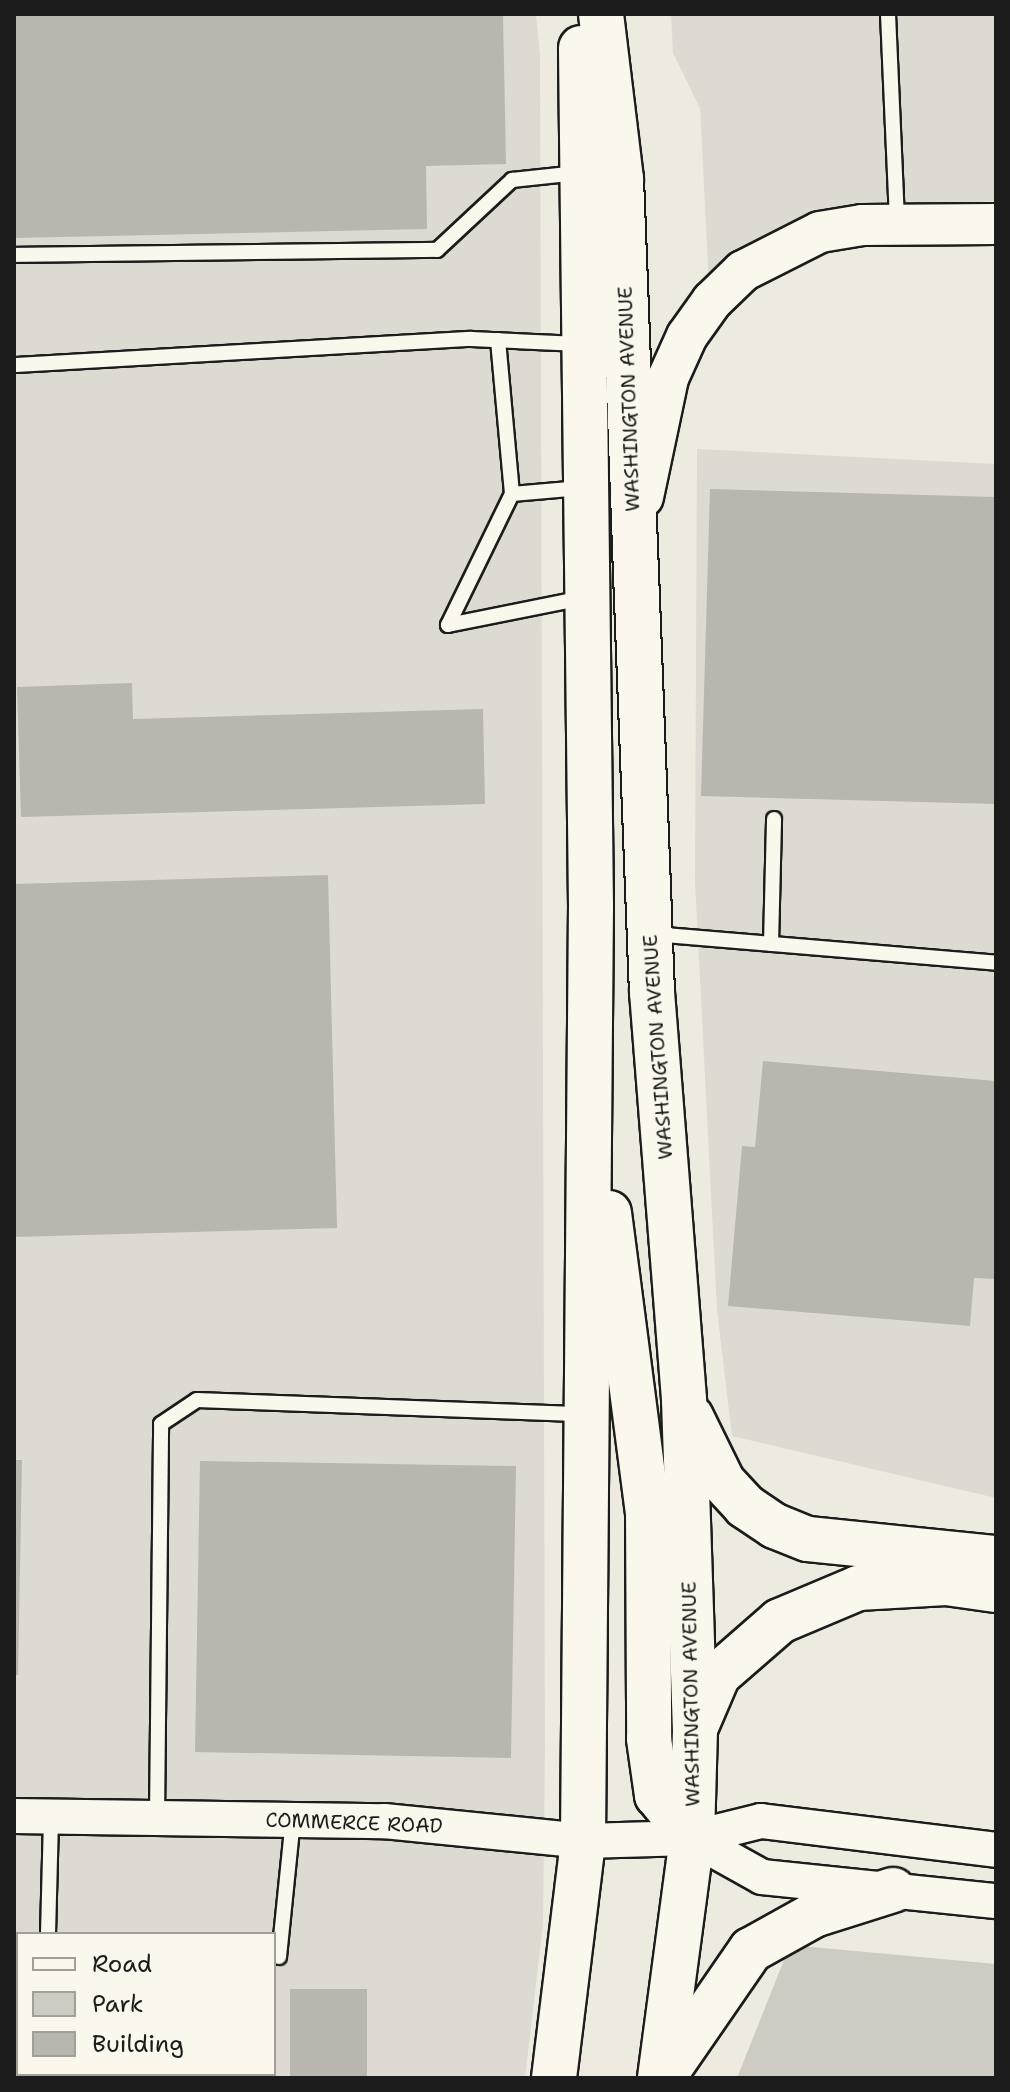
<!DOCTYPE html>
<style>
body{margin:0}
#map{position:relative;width:1010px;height:2092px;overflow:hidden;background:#eeeadf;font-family:"Shantell Sans",sans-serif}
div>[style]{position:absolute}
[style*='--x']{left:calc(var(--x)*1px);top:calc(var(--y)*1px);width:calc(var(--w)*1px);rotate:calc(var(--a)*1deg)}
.built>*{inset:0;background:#dedad1}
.green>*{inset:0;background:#ceccc2}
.building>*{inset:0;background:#b9b6af}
.roads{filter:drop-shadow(2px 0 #1c1c1c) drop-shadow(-2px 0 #1c1c1c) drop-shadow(0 2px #1c1c1c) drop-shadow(0 -2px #1c1c1c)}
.service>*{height:14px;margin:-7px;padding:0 7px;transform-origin:7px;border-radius:7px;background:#fbf7ec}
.tertiary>*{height:34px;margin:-17px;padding:0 17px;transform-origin:17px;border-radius:17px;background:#fbf7ec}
.secondary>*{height:40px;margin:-20px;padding:0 20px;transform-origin:20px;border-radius:20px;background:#fbf7ec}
.primary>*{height:44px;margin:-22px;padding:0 22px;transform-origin:22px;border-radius:22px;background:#fbf7ec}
span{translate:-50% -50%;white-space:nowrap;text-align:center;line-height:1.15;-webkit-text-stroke:7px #fbf7ec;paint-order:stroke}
.street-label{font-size:20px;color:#1c1c1c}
.frame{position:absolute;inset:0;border:16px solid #1c1c1c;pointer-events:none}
.legend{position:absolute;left:16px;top:1932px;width:260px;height:144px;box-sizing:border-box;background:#fbf7ec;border:2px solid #a29f99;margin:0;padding:10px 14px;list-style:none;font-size:24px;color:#1c1c1c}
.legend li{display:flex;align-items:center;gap:16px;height:40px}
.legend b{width:40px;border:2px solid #a29f99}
</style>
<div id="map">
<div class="built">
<div style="clip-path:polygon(evenodd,14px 14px,536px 14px,540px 55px,545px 1749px,543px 1924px,525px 2078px,14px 2078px,14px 14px,18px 1934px,274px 1934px,274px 2074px,18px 2074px,18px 1934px)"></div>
<div style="clip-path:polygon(671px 14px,996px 14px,996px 201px,834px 210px,711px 326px,700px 108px,673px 53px)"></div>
<div style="clip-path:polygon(697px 449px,996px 464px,996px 1498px,732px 1436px,717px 1310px,695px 882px)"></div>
</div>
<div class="green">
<div style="clip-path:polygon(790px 1945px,996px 1964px,996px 2078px,737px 2078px)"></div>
</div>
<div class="building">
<div style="clip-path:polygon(14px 14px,503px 14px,506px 164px,426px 166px,427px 229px,14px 238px)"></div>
<div style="clip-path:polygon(710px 489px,996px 497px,996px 804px,701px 796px)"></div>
<div style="clip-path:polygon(132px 683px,133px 719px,483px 709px,485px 804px,21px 817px,17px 687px)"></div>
<div style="clip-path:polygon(328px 875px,337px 1228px,14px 1237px,14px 884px)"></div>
<div style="clip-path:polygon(763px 1061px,996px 1081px,996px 1279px,974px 1278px,970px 1326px,728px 1306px,742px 1146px,755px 1147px)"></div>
<div style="clip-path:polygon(14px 1460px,22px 1460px,18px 1675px,14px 1675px)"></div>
<div style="clip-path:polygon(200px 1461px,516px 1466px,511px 1758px,195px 1752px)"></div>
<div style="clip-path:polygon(290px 1989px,367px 1989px,367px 2078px,290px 2078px)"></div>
<div style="clip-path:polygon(90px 2074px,210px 2074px,210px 2078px,90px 2078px)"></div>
</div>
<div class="roads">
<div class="service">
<div style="--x:888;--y:14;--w:207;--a:87.5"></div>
<div style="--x:14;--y:255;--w:423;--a:-0.7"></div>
<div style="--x:437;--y:250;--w:103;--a:-43"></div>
<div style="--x:512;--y:180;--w:66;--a:-6.1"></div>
<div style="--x:498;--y:340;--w:155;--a:84.8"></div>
<div style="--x:512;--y:494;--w:69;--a:-5"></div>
<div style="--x:16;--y:365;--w:456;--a:-3.3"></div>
<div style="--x:471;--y:339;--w:109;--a:2.6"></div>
<div style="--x:448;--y:625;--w:146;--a:-64"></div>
<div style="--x:448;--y:625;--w:138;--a:-11.3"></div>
<div style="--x:654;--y:934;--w:343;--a:4.8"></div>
<div style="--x:771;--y:944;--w:125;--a:-88.6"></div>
<div style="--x:157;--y:1818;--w:394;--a:-89.4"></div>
<div style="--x:161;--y:1424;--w:43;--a:-33.7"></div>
<div style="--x:197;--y:1400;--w:386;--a:2.1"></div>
<div style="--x:48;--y:1934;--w:117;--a:-88.5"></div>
<div style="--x:279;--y:1957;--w:139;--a:-84.2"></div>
</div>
<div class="tertiary">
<div style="--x:14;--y:1816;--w:370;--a:0.8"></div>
<div style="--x:384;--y:1821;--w:200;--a:5.7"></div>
<div style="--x:583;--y:1841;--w:109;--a:-1.6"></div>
<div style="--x:692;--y:1838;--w:71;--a:-13.8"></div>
<div style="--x:761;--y:1821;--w:237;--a:7"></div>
<div style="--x:692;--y:1838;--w:80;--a:29.1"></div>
<div style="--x:762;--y:1877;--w:235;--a:5.9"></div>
</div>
<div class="secondary">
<div style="--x:643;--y:497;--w:122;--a:-78.1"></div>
<div style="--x:668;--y:378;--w:46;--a:-65.7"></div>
<div style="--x:687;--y:336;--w:43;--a:-54.5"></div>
<div style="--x:712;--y:301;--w:43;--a:-44.1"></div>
<div style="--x:743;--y:271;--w:86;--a:-26.9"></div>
<div style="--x:820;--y:232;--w:43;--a:-9.5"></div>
<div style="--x:862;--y:225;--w:134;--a:-0.4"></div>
</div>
<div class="primary">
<div style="--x:601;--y:14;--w:166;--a:83.1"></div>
<div style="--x:621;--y:179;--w:814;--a:87.82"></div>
<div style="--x:652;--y:992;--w:409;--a:85.5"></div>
<div style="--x:684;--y:1400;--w:330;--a:88.1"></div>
<div style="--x:695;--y:1730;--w:108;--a:91.6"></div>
<div style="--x:692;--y:1838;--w:242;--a:97.6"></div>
<div style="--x:609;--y:1213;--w:302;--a:82.6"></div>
<div style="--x:648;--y:1512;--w:227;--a:89.7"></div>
<div style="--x:649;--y:1739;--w:57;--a:81.9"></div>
<div style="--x:657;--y:1795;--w:55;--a:50.9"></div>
<div style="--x:691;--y:1417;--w:72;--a:63.8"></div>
<div style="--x:723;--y:1482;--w:33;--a:47"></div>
<div style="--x:745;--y:1506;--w:36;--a:34"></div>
<div style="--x:775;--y:1526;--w:35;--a:22"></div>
<div style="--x:808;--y:1539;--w:189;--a:5.8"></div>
<div style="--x:697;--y:1724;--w:53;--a:-66.8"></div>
<div style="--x:718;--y:1675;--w:82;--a:-41.1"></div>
<div style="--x:780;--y:1621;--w:85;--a:-22.9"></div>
<div style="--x:858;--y:1588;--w:88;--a:-3.3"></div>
<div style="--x:946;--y:1583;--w:50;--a:8"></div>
<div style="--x:666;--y:2073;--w:150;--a:-55.4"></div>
<div style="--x:751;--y:1950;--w:72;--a:-29.1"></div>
<div style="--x:814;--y:1915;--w:83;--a:-17.6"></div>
<div style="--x:554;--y:2078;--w:239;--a:-83"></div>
<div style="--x:583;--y:1841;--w:935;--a:-89.51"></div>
<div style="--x:591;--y:906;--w:858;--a:-90.67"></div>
</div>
</div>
<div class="street-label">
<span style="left:629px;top:399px;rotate:-92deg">WASHINGTON AVENUE</span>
<span style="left:658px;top:1047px;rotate:-94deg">WASHINGTON AVENUE</span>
<span style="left:691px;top:1694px;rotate:-91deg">WASHINGTON AVENUE</span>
<span style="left:354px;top:1823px;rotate:2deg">COMMERCE ROAD</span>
</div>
<div class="frame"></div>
<ul class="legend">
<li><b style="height:10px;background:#fbf7ec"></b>Road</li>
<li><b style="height:22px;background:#ceccc2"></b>Park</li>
<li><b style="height:22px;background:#b9b6af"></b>Building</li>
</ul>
</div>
